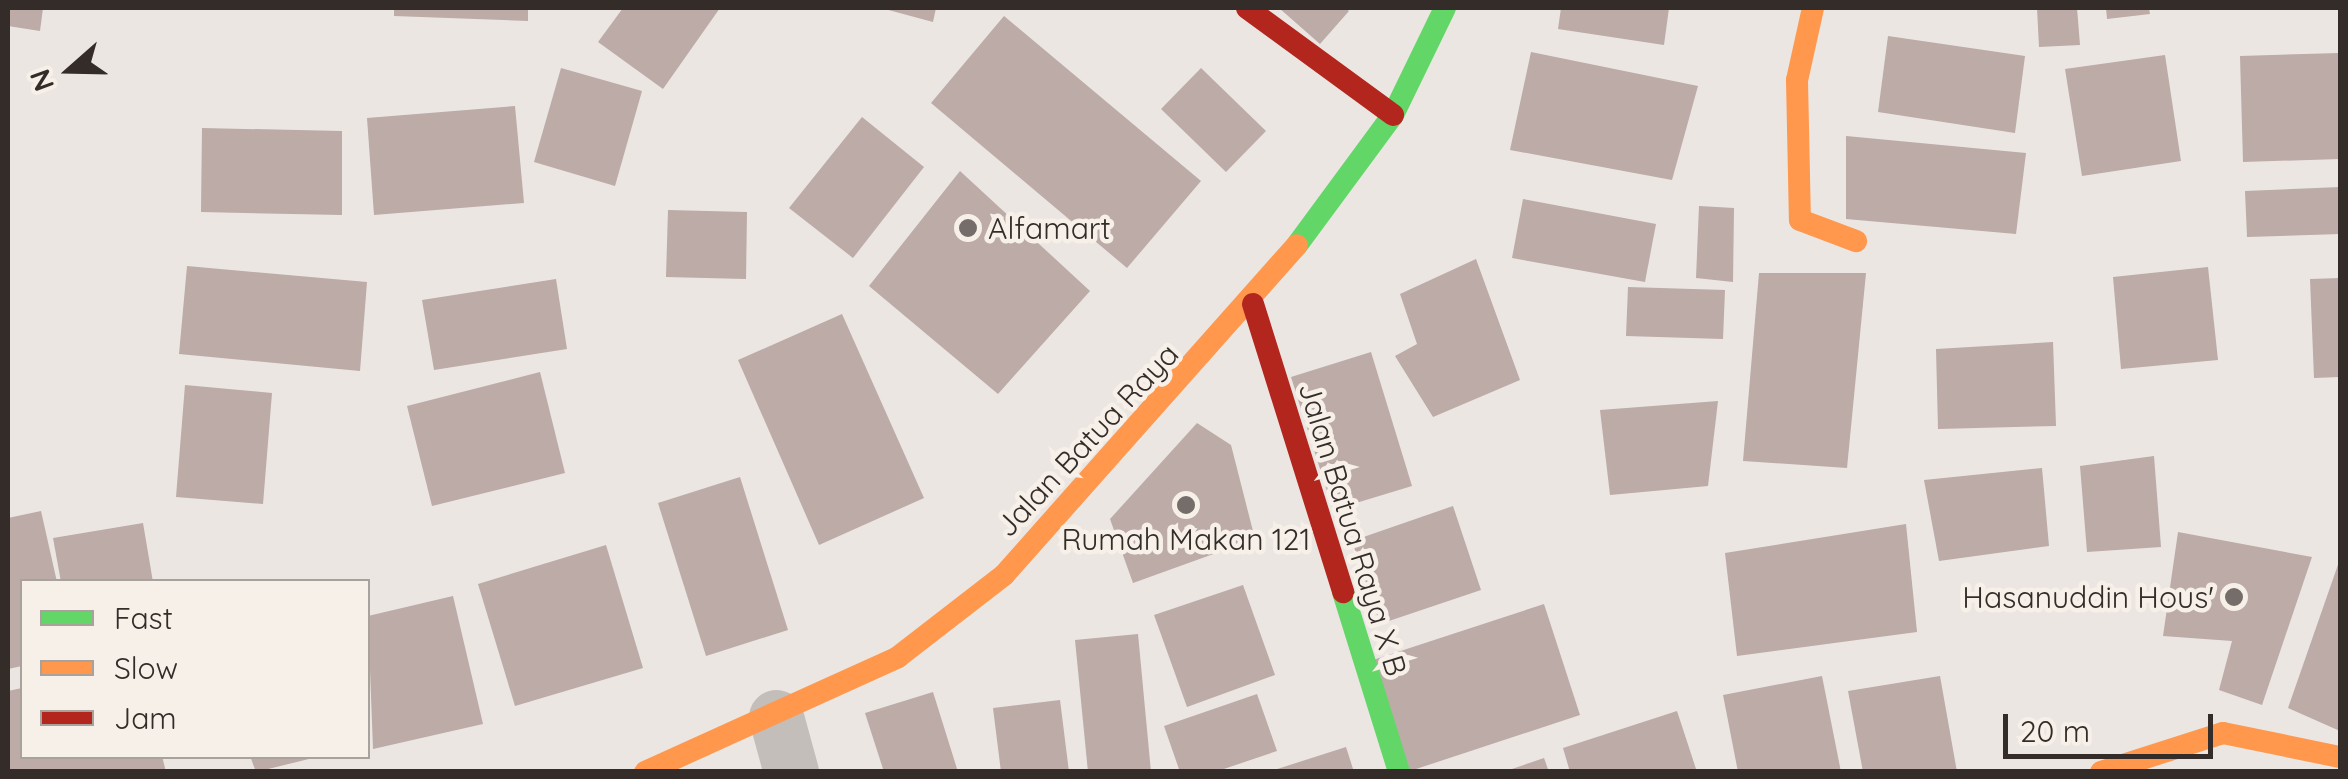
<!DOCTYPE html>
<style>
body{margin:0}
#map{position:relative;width:2348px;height:779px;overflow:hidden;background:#ebe6e2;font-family:Quicksand,sans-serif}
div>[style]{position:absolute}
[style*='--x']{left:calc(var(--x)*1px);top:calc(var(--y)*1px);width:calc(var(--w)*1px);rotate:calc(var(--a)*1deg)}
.building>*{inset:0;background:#bcaba6}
.street>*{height:55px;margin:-27.5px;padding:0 27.5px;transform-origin:27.5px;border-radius:27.5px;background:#c4beba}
.fast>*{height:22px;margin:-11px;padding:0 11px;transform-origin:11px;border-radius:11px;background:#63d668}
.slow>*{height:22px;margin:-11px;padding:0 11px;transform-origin:11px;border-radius:11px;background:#ff974d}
.jam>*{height:22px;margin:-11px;padding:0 11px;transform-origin:11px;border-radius:11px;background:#b3261e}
.dots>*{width:28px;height:28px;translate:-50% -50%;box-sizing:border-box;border:5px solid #f7f0e9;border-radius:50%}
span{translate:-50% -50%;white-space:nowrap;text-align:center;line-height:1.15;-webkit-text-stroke:9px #f7f0e9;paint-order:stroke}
.poi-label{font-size:30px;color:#342c29}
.left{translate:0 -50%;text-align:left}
.right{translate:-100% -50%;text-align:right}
.street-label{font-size:30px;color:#342c29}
.frame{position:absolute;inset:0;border:10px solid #342c29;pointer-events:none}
.legend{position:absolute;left:20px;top:579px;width:350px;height:180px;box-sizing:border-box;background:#f7f0e9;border:2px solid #a9a29c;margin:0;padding:12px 18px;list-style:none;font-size:30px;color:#342c29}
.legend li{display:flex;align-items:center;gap:20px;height:50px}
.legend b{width:50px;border:2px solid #a9a29c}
.north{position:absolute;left:20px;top:20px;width:100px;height:100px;-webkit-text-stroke:8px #f7f0e9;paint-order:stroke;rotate:250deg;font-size:28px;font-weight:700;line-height:40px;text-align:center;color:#342c29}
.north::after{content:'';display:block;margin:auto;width:35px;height:45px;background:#342c29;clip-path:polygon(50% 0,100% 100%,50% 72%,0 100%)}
.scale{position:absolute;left:2003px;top:714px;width:210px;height:45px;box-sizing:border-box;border:5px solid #342c29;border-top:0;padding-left:12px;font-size:30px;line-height:35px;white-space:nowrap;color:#342c29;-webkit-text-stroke:8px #f7f0e9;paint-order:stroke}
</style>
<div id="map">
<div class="building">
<div style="clip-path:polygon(8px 8px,43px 8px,40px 31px,8px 26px)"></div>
<div style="clip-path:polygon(394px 8px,528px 8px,528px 21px,394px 16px)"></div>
<div style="clip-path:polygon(623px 8px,720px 8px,663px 89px,598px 42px)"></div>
<div style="clip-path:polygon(881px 8px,936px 8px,933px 22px)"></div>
<div style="clip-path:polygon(1279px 8px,1345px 8px,1349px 11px,1320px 44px)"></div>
<div style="clip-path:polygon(1561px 8px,1669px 8px,1664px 45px,1558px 29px)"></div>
<div style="clip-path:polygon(2037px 8px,2077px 8px,2080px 45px,2039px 47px)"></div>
<div style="clip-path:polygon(2106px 8px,2149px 8px,2150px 14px,2107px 19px)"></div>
<div style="clip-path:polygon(1004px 16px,1201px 181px,1127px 268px,931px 103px)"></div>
<div style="clip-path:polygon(1888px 36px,2025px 56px,2015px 133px,1878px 112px)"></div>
<div style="clip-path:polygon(1531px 52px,1698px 86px,1672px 180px,1510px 150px)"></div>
<div style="clip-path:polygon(2340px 53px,2340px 159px,2243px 162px,2240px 56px)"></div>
<div style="clip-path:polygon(2165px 55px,2181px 161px,2082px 176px,2065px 69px)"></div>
<div style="clip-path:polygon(561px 68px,642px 91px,615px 186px,534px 162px)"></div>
<div style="clip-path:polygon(1201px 68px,1266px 131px,1226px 172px,1161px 109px)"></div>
<div style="clip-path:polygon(515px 106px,524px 203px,374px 215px,367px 118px)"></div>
<div style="clip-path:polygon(862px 117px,924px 167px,853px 258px,789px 208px)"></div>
<div style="clip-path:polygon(202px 128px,342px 131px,342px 215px,201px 212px)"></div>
<div style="clip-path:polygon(1846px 136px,2026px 153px,2016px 234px,1846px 219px)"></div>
<div style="clip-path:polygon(960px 171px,1090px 291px,998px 394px,869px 286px)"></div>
<div style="clip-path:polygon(2340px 187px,2340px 234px,2247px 237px,2245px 191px)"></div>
<div style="clip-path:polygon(1523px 199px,1656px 224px,1645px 282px,1512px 258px)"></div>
<div style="clip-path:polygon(1699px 206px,1734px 208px,1733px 282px,1696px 278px)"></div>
<div style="clip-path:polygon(668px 210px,747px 212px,746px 279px,666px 277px)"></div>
<div style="clip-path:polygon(1476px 259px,1520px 380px,1433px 417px,1395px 356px,1417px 344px,1400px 294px)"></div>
<div style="clip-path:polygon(187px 266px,367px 282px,360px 371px,179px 354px)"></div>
<div style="clip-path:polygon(2208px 267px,2218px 360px,2121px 369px,2113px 277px)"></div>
<div style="clip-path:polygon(1759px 273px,1866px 273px,1847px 468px,1743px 461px)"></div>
<div style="clip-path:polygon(2340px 278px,2340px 377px,2314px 378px,2310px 279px)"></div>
<div style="clip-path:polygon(556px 279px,567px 349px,434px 370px,422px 300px)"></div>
<div style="clip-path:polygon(1628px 287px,1725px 290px,1723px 339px,1626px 336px)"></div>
<div style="clip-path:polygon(842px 314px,924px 498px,819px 545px,738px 360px)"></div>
<div style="clip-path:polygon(2053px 342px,2056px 426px,1938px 429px,1936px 349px)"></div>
<div style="clip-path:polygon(1371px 352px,1412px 486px,1333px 510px,1291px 377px)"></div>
<div style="clip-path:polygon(540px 372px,565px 473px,432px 506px,407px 406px)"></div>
<div style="clip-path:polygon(185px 385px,272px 393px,263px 504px,176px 497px)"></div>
<div style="clip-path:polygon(1718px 401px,1708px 486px,1610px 495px,1600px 410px)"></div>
<div style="clip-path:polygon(1197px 423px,1231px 445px,1255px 539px,1133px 583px,1110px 519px)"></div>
<div style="clip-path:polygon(2154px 456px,2161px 547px,2087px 552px,2080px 466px)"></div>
<div style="clip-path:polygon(2042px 468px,2049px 546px,1939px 561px,1924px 480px)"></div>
<div style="clip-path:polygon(740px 477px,788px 630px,706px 656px,658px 503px)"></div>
<div style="clip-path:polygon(1453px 506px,1481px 590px,1380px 624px,1352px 541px)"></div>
<div style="clip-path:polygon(41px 511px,57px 582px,22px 582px,22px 666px,8px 669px,8px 518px)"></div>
<div style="clip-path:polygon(143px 523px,153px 582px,61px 582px,53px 538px)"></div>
<div style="clip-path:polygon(1906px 524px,1917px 632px,1737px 656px,1725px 553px)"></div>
<div style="clip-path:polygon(2178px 532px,2312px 557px,2262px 705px,2219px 690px,2232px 641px,2163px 636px)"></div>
<div style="clip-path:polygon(606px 545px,643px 668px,515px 706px,478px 584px)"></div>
<div style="clip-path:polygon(2340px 559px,2340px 731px,2288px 708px)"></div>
<div style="clip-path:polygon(1243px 585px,1275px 675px,1187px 707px,1154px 615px)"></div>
<div style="clip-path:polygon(453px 596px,483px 724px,373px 749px,368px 616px)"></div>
<div style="clip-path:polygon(1544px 604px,1580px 715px,1410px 771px,1373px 660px)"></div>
<div style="clip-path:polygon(1138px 634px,1151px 772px,1088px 772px,1075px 640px)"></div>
<div style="clip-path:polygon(1822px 676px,1841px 772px,1738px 772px,1723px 695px)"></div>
<div style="clip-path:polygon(1940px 676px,1957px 772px,1863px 772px,1848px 691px)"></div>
<div style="clip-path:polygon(22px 688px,22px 756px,162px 756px,166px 772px,8px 772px,8px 691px)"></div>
<div style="clip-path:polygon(933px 692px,958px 772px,884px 772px,865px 713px)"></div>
<div style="clip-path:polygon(1257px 694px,1277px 751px,1215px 772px,1180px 772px,1164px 726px)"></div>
<div style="clip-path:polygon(1060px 700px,1069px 772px,1001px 772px,993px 708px)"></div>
<div style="clip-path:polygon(1677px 711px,1697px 772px,1570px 772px,1563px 748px)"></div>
<div style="clip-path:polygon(1346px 747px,1354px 772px,1271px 772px,1271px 771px)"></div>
<div style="clip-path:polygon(250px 756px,316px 756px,317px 757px,256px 772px)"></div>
<div style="clip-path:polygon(1544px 758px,1549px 772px,1506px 772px,1506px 771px)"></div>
</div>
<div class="street">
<div style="--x:776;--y:717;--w:57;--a:74.7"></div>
</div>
<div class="fast">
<div style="--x:1297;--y:245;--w:162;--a:-53.6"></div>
<div style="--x:1393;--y:115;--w:119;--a:-64.1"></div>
<div style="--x:1343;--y:592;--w:189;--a:72.7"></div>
</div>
<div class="slow">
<div style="--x:1813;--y:8;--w:74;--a:102.5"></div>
<div style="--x:1797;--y:80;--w:140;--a:88.8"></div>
<div style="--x:1800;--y:220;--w:60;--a:20.6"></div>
<div style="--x:645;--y:772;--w:278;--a:-24.4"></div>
<div style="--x:898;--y:657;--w:134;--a:-37.7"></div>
<div style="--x:1004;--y:575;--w:441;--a:-48.4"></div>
<div style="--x:2101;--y:772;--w:128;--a:-17.7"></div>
<div style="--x:2223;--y:733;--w:119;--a:11.6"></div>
</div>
<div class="jam">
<div style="--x:1247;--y:8;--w:181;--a:36.2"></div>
<div style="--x:1253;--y:304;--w:302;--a:72.6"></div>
</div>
<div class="dots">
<div style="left:968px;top:228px;background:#746d6a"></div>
<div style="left:1186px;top:505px;background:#746d6a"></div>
<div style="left:2234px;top:597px;background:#746d6a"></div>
</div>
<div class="poi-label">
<span class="left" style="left:988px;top:228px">Alfamart</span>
<span style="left:1186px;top:539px">Rumah Makan 121</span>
<span class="right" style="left:2214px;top:597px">Hasanuddin Hous'</span>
</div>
<div class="street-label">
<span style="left:1087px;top:440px;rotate:-47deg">Jalan Batua Raya</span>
<span style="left:1353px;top:529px;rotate:73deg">Jalan Batua Raya X B</span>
</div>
<div class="frame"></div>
<ul class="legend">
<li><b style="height:12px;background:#63d668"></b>Fast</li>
<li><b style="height:12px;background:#ff974d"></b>Slow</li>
<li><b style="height:12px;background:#b3261e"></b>Jam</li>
</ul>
<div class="north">N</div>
<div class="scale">20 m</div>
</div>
